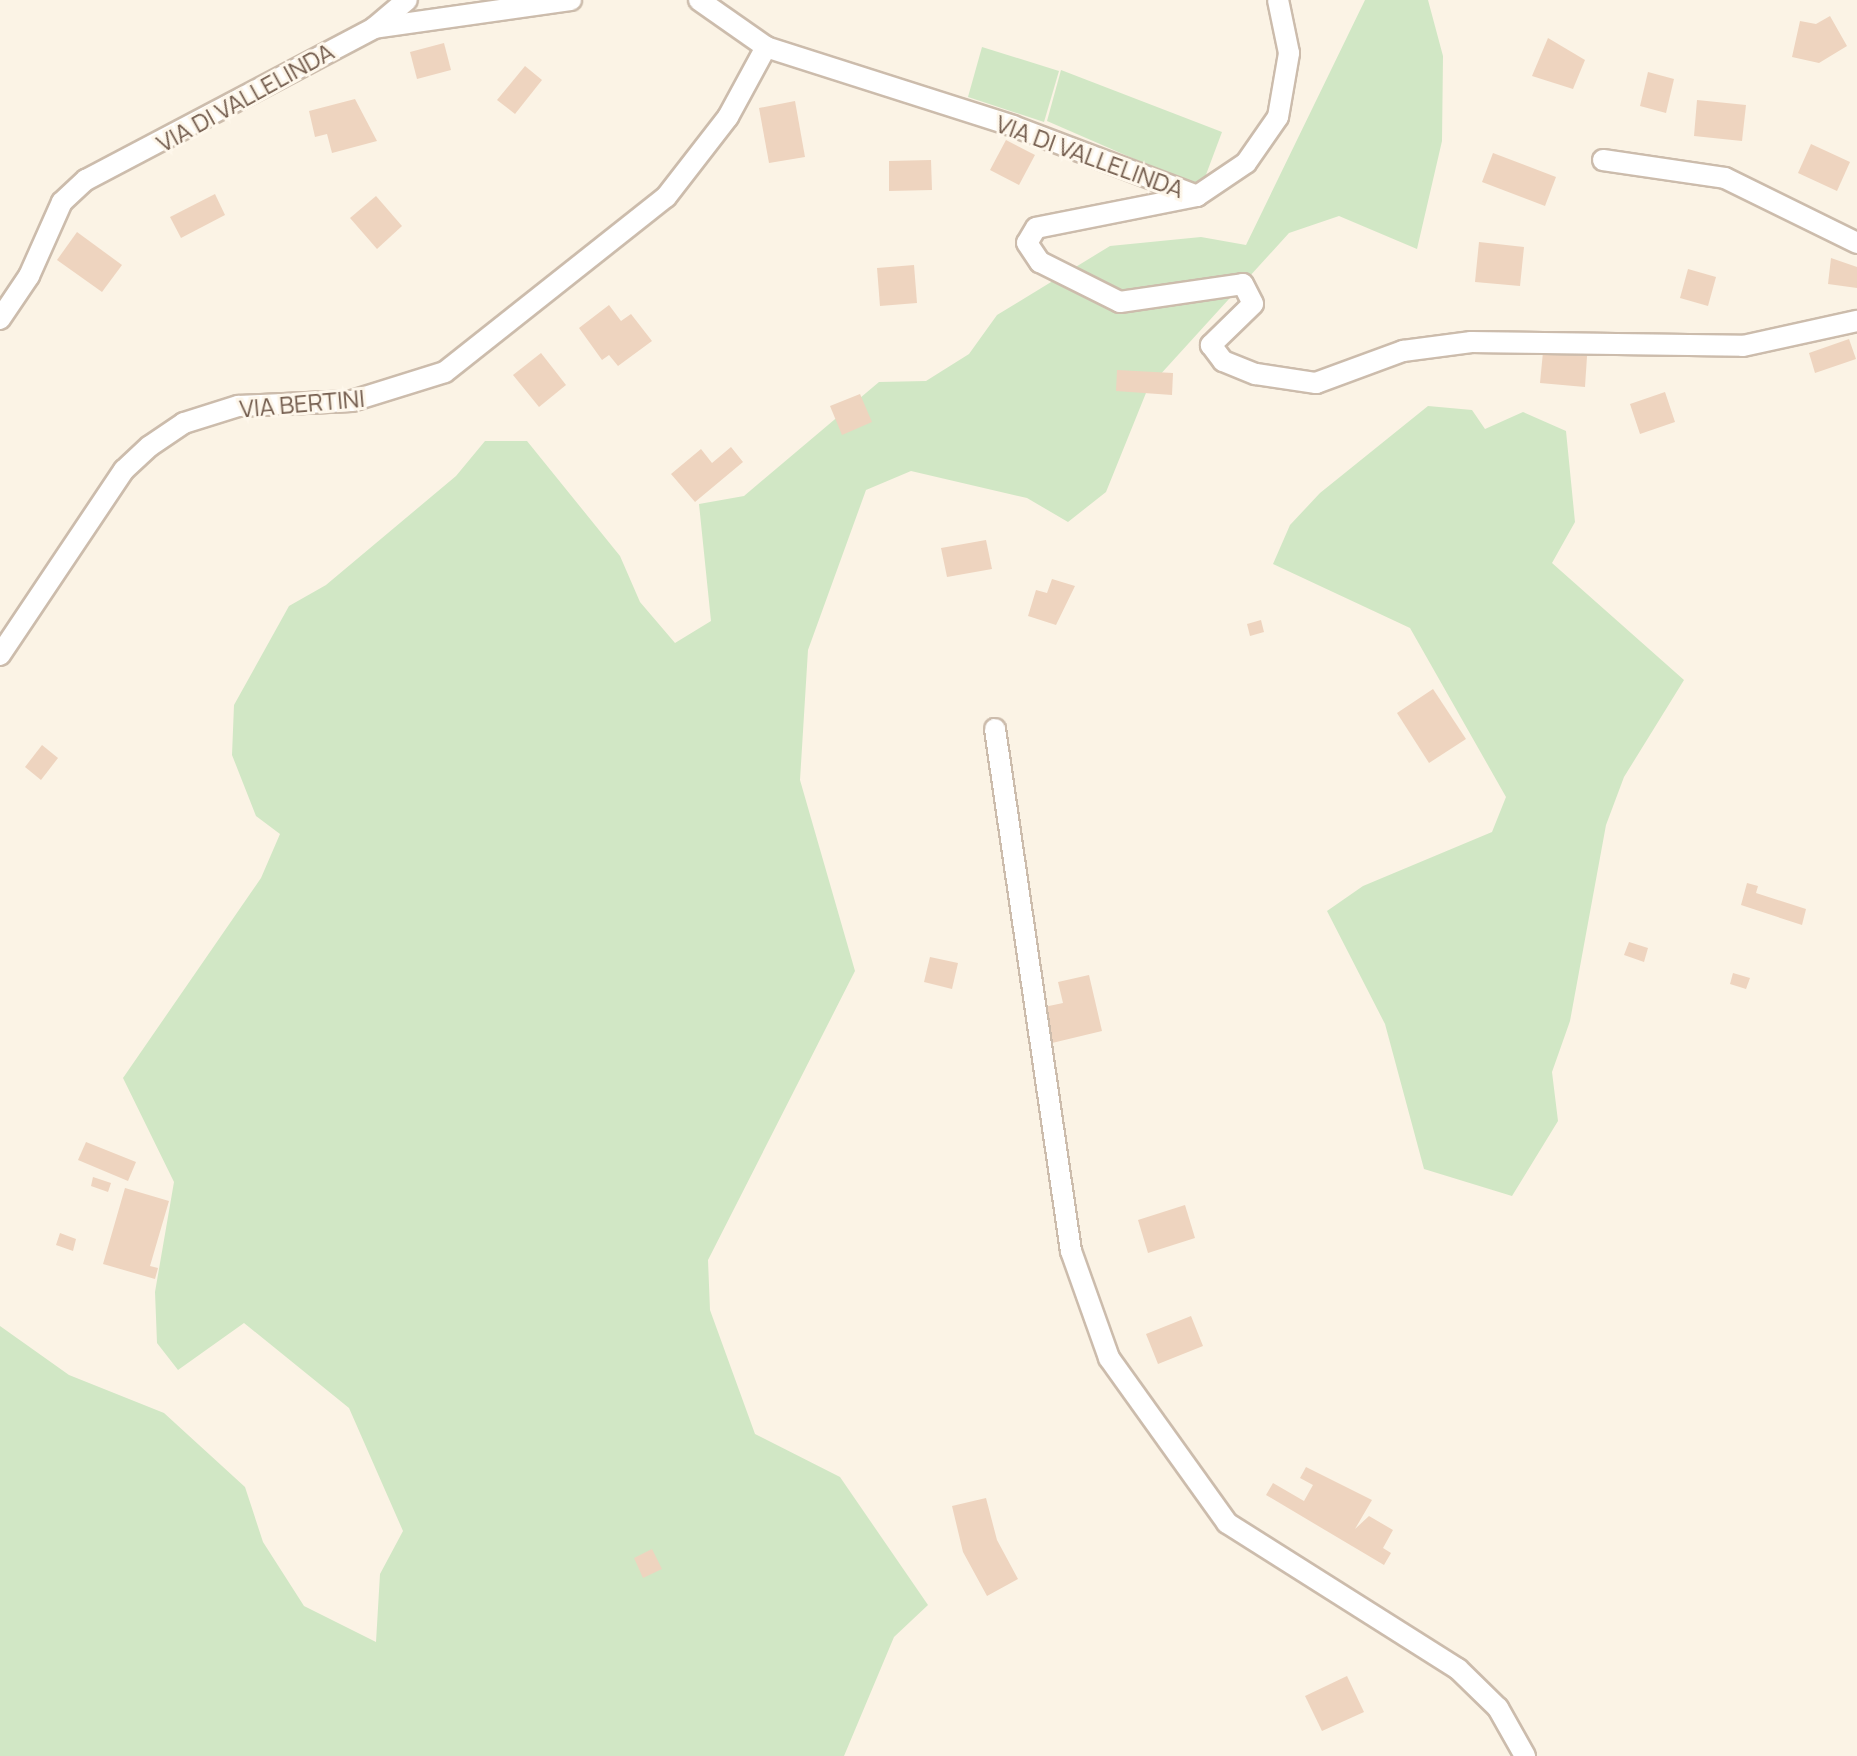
<!DOCTYPE html>
<style>
body{margin:0}
#map{position:relative;width:1857px;height:1756px;overflow:hidden;background:#fbf3e5;font-family:Manrope,sans-serif}
div>[style]{position:absolute}
[style*='--x']{left:calc(var(--x)*1px);top:calc(var(--y)*1px);width:calc(var(--w)*1px);rotate:calc(var(--a)*1deg)}
.green>*{inset:0;background:#d1e7c5}
.building>*{inset:0;background:#eed4bf}
.roads{filter:drop-shadow(2px 0 #ccbcac) drop-shadow(-2px 0 #ccbcac) drop-shadow(0 2px #ccbcac) drop-shadow(0 -2px #ccbcac)}
.street>*{height:20px;margin:-10px;padding:0 10px;transform-origin:10px;border-radius:10px;background:#fff}
span{translate:-50% -50%;white-space:nowrap;text-align:center;line-height:1.15;-webkit-text-stroke:6px #fef7eb;paint-order:stroke}
.street-label{font-size:24px;color:#725b4c}
</style>
<div id="map">
<div class="green">
<div style="clip-path:polygon(1365px 0,1428px 0,1443px 56px,1442px 141px,1417px 249px,1339px 216px,1289px 233px,1148px 388px,1106px 492px,1068px 522px,1027px 498px,911px 471px,866px 490px,808px 650px,800px 780px,855px 971px,708px 1260px,710px 1310px,755px 1434px,840px 1477px,928px 1605px,894px 1637px,844px 1756px,0 1756px,0 1326px,69px 1375px,164px 1413px,245px 1487px,263px 1542px,304px 1606px,376px 1642px,380px 1574px,403px 1531px,349px 1408px,244px 1323px,178px 1370px,157px 1343px,155px 1292px,174px 1182px,123px 1078px,261px 878px,280px 834px,256px 816px,232px 755px,234px 705px,289px 606px,326px 585px,456px 476px,485px 441px,527px 441px,620px 556px,640px 602px,675px 643px,711px 621px,699px 504px,744px 496px,879px 382px,926px 381px,969px 354px,997px 315px,1110px 246px,1201px 237px,1246px 245px)"></div>
<div style="clip-path:polygon(982px 47px,1059px 71px,1044px 122px,968px 97px)"></div>
<div style="clip-path:polygon(1061px 70px,1222px 132px,1201px 188px,1047px 121px)"></div>
<div style="clip-path:polygon(1428px 406px,1472px 410px,1485px 429px,1523px 412px,1566px 431px,1575px 522px,1552px 563px,1684px 680px,1624px 777px,1606px 825px,1570px 1021px,1552px 1072px,1558px 1121px,1512px 1196px,1424px 1169px,1385px 1024px,1327px 911px,1363px 886px,1492px 832px,1506px 797px,1410px 628px,1273px 564px,1290px 525px,1320px 493px)"></div>
</div>
<div class="building">
<div style="clip-path:polygon(1830px 16px,1847px 46px,1819px 63px,1792px 57px,1800px 21px,1816px 24px)"></div>
<div style="clip-path:polygon(1548px 38px,1585px 60px,1573px 89px,1532px 76px)"></div>
<div style="clip-path:polygon(444px 43px,451px 70px,417px 79px,410px 52px)"></div>
<div style="clip-path:polygon(525px 66px,542px 80px,515px 114px,497px 100px)"></div>
<div style="clip-path:polygon(1648px 72px,1674px 79px,1666px 113px,1640px 106px)"></div>
<div style="clip-path:polygon(355px 99px,377px 141px,332px 153px,327px 134px,315px 137px,309px 111px)"></div>
<div style="clip-path:polygon(1697px 100px,1746px 105px,1742px 141px,1694px 136px)"></div>
<div style="clip-path:polygon(795px 101px,805px 157px,769px 163px,759px 108px)"></div>
<div style="clip-path:polygon(1006px 140px,1035px 155px,1019px 185px,990px 170px)"></div>
<div style="clip-path:polygon(1811px 144px,1850px 162px,1837px 191px,1798px 173px)"></div>
<div style="clip-path:polygon(1493px 153px,1556px 177px,1545px 206px,1482px 182px)"></div>
<div style="clip-path:polygon(931px 160px,932px 190px,889px 191px,889px 161px)"></div>
<div style="clip-path:polygon(215px 194px,225px 215px,181px 238px,170px 217px)"></div>
<div style="clip-path:polygon(376px 196px,402px 226px,377px 249px,350px 218px)"></div>
<div style="clip-path:polygon(77px 232px,122px 265px,102px 292px,57px 260px)"></div>
<div style="clip-path:polygon(1479px 242px,1524px 247px,1520px 286px,1475px 282px)"></div>
<div style="clip-path:polygon(1831px 258px,1857px 267px,1857px 288px,1828px 284px)"></div>
<div style="clip-path:polygon(914px 265px,917px 303px,880px 306px,877px 268px)"></div>
<div style="clip-path:polygon(1688px 269px,1716px 277px,1708px 306px,1680px 298px)"></div>
<div style="clip-path:polygon(609px 305px,621px 321px,631px 314px,652px 341px,618px 366px,609px 355px,602px 360px,579px 328px)"></div>
<div style="clip-path:polygon(1849px 339px,1856px 359px,1815px 373px,1809px 353px)"></div>
<div style="clip-path:polygon(1543px 352px,1587px 356px,1585px 387px,1540px 383px)"></div>
<div style="clip-path:polygon(541px 353px,566px 385px,539px 407px,513px 375px)"></div>
<div style="clip-path:polygon(1117px 370px,1173px 373px,1172px 395px,1116px 391px)"></div>
<div style="clip-path:polygon(1665px 392px,1675px 422px,1640px 434px,1630px 404px)"></div>
<div style="clip-path:polygon(860px 394px,872px 422px,842px 435px,830px 406px)"></div>
<div style="clip-path:polygon(731px 447px,743px 462px,695px 502px,671px 474px,701px 449px,712px 463px)"></div>
<div style="clip-path:polygon(986px 540px,992px 569px,947px 577px,941px 548px)"></div>
<div style="clip-path:polygon(1052px 579px,1075px 586px,1056px 625px,1028px 616px,1036px 590px,1047px 593px)"></div>
<div style="clip-path:polygon(1261px 620px,1264px 632px,1250px 636px,1247px 624px)"></div>
<div style="clip-path:polygon(1433px 689px,1466px 739px,1429px 763px,1397px 713px)"></div>
<div style="clip-path:polygon(42px 745px,58px 758px,41px 780px,25px 767px)"></div>
<div style="clip-path:polygon(1747px 883px,1758px 886px,1756px 893px,1806px 909px,1802px 925px,1741px 905px)"></div>
<div style="clip-path:polygon(1629px 942px,1648px 948px,1644px 962px,1624px 955px)"></div>
<div style="clip-path:polygon(930px 957px,958px 963px,952px 989px,924px 982px)"></div>
<div style="clip-path:polygon(1733px 973px,1750px 978px,1746px 989px,1730px 984px)"></div>
<div style="clip-path:polygon(1089px 975px,1102px 1031px,1052px 1043px,1044px 1007px,1063px 1003px,1058px 982px)"></div>
<div style="clip-path:polygon(86px 1142px,136px 1162px,128px 1181px,78px 1160px)"></div>
<div style="clip-path:polygon(93px 1177px,111px 1183px,108px 1192px,91px 1186px)"></div>
<div style="clip-path:polygon(125px 1188px,169px 1201px,150px 1266px,158px 1268px,155px 1279px,103px 1264px)"></div>
<div style="clip-path:polygon(1185px 1205px,1195px 1238px,1148px 1253px,1138px 1220px)"></div>
<div style="clip-path:polygon(60px 1233px,76px 1239px,73px 1251px,56px 1245px)"></div>
<div style="clip-path:polygon(1191px 1316px,1203px 1346px,1158px 1364px,1146px 1334px)"></div>
<div style="clip-path:polygon(1306px 1467px,1372px 1500px,1355px 1529px,1369px 1516px,1393px 1530px,1383px 1548px,1391px 1553px,1384px 1565px,1266px 1495px,1273px 1483px,1304px 1501px,1313px 1485px,1300px 1478px)"></div>
<div style="clip-path:polygon(986px 1498px,997px 1540px,1018px 1579px,987px 1596px,963px 1552px,952px 1506px)"></div>
<div style="clip-path:polygon(652px 1549px,662px 1569px,643px 1578px,634px 1558px)"></div>
<div style="clip-path:polygon(1347px 1676px,1364px 1712px,1322px 1731px,1305px 1696px)"></div>
</div>
<div class="roads">
<div class="street">
<div style="--x:699;--y:0;--w:82;--a:35"></div>
<div style="--x:766;--y:47;--w:259;--a:17.7"></div>
<div style="--x:1013;--y:126;--w:197;--a:20.8"></div>
<div style="--x:1197;--y:196;--w:164;--a:168.8"></div>
<div style="--x:1036;--y:228;--w:17;--a:121"></div>
<div style="--x:1027;--y:243;--w:23;--a:56"></div>
<div style="--x:1040;--y:262;--w:89;--a:26.6"></div>
<div style="--x:1120;--y:302;--w:124;--a:-8.3"></div>
<div style="--x:1243;--y:284;--w:22;--a:63"></div>
<div style="--x:1253;--y:304;--w:59;--a:135.7"></div>
<div style="--x:1211;--y:345;--w:20;--a:53"></div>
<div style="--x:1223;--y:361;--w:35;--a:22"></div>
<div style="--x:1256;--y:374;--w:61;--a:8.5"></div>
<div style="--x:1316;--y:383;--w:93;--a:-20.2"></div>
<div style="--x:1403;--y:351;--w:69;--a:-7.5"></div>
<div style="--x:1471;--y:342;--w:272;--a:0.8"></div>
<div style="--x:1743;--y:346;--w:117;--a:-12.4"></div>
<div style="--x:374;--y:28;--w:43;--a:-40.3"></div>
<div style="--x:1603;--y:160;--w:123;--a:8.4"></div>
<div style="--x:1725;--y:178;--w:147;--a:26.2"></div>
<div style="--x:1197;--y:196;--w:59;--a:-34"></div>
<div style="--x:1246;--y:163;--w:56;--a:-55.2"></div>
<div style="--x:1278;--y:117;--w:65;--a:-80.2"></div>
<div style="--x:1289;--y:53;--w:54;--a:-101.7"></div>
<div style="--x:0;--y:319;--w:52;--a:-56"></div>
<div style="--x:29;--y:276;--w:81;--a:-66"></div>
<div style="--x:62;--y:202;--w:33;--a:-43"></div>
<div style="--x:86;--y:180;--w:326;--a:-27.8"></div>
<div style="--x:374;--y:28;--w:199;--a:-8.1"></div>
<div style="--x:0;--y:655;--w:223;--a:-56.2"></div>
<div style="--x:124;--y:470;--w:35;--a:-43"></div>
<div style="--x:150;--y:446;--w:41;--a:-34.1"></div>
<div style="--x:184;--y:423;--w:57;--a:-17.5"></div>
<div style="--x:238;--y:406;--w:114;--a:-2.5"></div>
<div style="--x:352;--y:401;--w:97;--a:-17.3"></div>
<div style="--x:445;--y:372;--w:282;--a:-38.4"></div>
<div style="--x:666;--y:197;--w:101;--a:-52.2"></div>
<div style="--x:728;--y:117;--w:80;--a:-61.5"></div>
<div style="--x:995;--y:729;--w:528;--a:81.72"></div>
<div style="--x:1071;--y:1251;--w:114;--a:70.4"></div>
<div style="--x:1109;--y:1358;--w:203;--a:54.4"></div>
<div style="--x:1227;--y:1523;--w:273;--a:32.3"></div>
<div style="--x:1458;--y:1669;--w:56;--a:44.3"></div>
<div style="--x:1498;--y:1708;--w:55;--a:60.6"></div>
</div>
</div>
<div class="street-label">
<span style="left:245px;top:97px;rotate:-29deg">VIA DI VALLELINDA</span>
<span style="left:1090px;top:156px;rotate:20deg">VIA DI VALLELINDA</span>
<span style="left:302px;top:403px;rotate:-5deg">VIA BERTINI</span>
</div>
</div>
